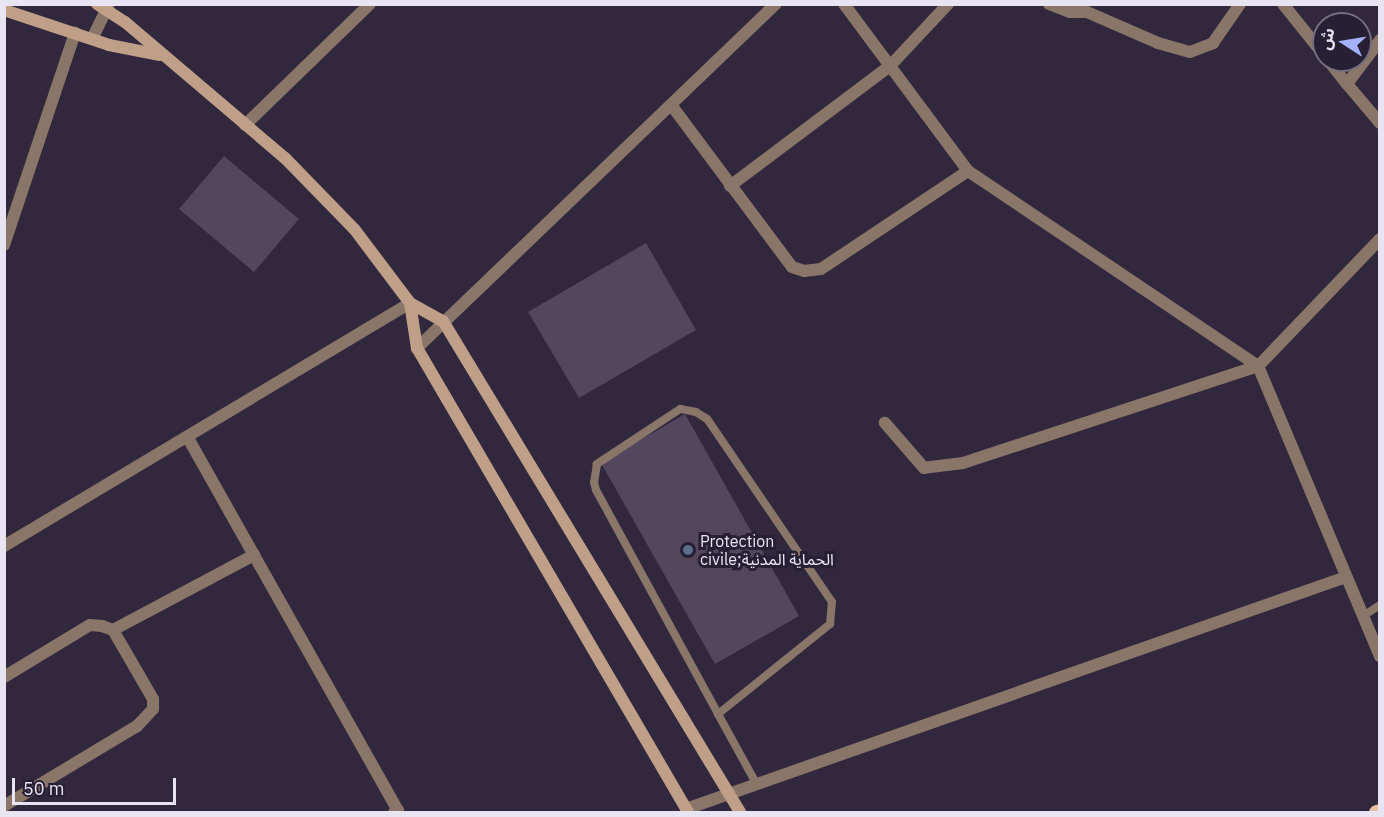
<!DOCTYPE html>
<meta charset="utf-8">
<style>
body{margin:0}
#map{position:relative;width:1384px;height:817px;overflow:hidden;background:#31283d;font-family:"IBM Plex Sans","Noto Sans Arabic",sans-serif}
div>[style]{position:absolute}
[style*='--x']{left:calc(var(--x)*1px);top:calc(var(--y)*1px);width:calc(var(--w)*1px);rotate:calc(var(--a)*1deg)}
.building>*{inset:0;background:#52475d}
.lane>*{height:8px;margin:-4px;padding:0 4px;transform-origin:4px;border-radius:4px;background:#8a7668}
.street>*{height:12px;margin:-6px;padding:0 6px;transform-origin:6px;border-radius:6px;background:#8a7668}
.secondary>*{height:12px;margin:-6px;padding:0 6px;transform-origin:6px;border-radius:6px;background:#bf9f88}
.primary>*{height:15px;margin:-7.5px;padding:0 7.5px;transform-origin:7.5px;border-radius:7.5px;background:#e7bfa1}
.dots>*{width:16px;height:16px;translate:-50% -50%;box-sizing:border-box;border:3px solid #271f33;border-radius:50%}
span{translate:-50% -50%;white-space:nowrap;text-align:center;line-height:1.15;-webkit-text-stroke:6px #271f33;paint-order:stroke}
.poi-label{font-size:16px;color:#e9e4f2}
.left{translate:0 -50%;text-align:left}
.frame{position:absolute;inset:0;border:6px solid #e9e4f2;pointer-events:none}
.north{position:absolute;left:1312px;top:12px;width:60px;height:60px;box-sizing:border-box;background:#271f33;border:2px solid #756e7f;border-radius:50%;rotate:282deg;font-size:16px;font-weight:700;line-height:24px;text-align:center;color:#e9e4f2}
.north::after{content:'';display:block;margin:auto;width:21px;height:27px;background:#a5b1fc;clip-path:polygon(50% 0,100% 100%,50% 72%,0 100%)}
.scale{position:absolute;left:12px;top:778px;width:164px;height:27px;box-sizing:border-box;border:3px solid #e9e4f2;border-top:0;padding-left:8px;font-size:18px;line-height:21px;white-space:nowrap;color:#e9e4f2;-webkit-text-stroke:4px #271f33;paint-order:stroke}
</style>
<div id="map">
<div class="building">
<div style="clip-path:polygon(224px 156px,299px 219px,254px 272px,179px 209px)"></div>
<div style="clip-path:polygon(646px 243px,696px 330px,579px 398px,528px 312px)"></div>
<div style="clip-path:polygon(685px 414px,799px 616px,715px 664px,601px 463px)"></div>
</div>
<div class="lane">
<div style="--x:1363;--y:616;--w:20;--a:-33"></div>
<div style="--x:718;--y:714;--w:144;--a:-38.8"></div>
<div style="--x:830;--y:624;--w:22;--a:-85"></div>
<div style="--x:832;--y:602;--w:222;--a:-124.3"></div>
<div style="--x:707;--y:419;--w:13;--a:-148"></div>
<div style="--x:696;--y:412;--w:16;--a:-169"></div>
<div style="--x:680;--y:409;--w:100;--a:146.5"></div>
<div style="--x:597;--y:464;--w:18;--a:99"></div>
<div style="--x:594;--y:482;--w:8;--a:76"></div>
<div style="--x:596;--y:490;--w:255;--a:61.4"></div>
<div style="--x:718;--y:714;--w:79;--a:61.2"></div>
</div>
<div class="street">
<div style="--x:844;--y:4;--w:208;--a:53.4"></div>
<div style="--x:968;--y:171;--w:349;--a:33.9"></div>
<div style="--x:1258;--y:366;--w:311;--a:161.8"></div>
<div style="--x:963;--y:463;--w:39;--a:173"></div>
<div style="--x:924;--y:468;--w:60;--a:-130.9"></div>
<div style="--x:1049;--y:4;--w:22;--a:21"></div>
<div style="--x:1070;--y:12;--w:17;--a:0"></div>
<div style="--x:1087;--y:12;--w:77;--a:23.6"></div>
<div style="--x:1158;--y:43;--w:33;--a:16"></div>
<div style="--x:1190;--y:52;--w:25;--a:-21"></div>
<div style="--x:1213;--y:43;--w:47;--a:-55.3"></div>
<div style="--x:1283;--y:4;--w:65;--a:51.2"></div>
<div style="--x:92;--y:39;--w:39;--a:-64"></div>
<div style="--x:1380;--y:40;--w:55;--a:126.9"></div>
<div style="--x:1347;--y:84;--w:51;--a:49.8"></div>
<div style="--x:1328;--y:60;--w:31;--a:52"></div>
<div style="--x:672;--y:106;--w:201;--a:53.3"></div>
<div style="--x:792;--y:267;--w:13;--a:18"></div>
<div style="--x:804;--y:271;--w:17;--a:-7"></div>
<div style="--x:821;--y:269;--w:177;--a:-33.7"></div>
<div style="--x:245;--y:125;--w:174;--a:-44.1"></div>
<div style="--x:730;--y:186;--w:200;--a:-36.9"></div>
<div style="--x:890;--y:66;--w:85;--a:-46.9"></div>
<div style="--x:1380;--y:239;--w:176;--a:133.8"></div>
<div style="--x:1258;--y:366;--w:315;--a:67.2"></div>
<div style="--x:4;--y:245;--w:224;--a:-71.5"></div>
<div style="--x:417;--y:348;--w:497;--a:-43.8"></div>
<div style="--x:188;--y:438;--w:427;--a:60.6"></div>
<div style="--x:398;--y:810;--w:4;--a:153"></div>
<div style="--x:4;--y:546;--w:473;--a:-30.9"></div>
<div style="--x:113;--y:630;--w:160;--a:-28"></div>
<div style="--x:4;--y:677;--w:100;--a:-31.2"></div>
<div style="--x:90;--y:625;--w:12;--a:5"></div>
<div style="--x:102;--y:626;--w:12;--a:20"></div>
<div style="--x:113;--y:630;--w:80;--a:59.9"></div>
<div style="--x:153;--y:699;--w:10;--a:90"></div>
<div style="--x:153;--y:709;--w:23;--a:133"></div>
<div style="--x:137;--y:726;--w:155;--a:149"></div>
<div style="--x:686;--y:809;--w:700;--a:-19.37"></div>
</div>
<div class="secondary">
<div style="--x:97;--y:4;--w:33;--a:33"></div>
<div style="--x:125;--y:22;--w:210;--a:40.4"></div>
<div style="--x:285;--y:158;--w:100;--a:45.8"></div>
<div style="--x:355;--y:230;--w:91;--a:53"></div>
<div style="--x:410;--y:303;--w:38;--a:29"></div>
<div style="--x:443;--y:321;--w:574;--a:58.83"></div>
<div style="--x:4;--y:10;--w:111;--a:18.4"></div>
<div style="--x:109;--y:45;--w:52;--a:11.1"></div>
<div style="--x:410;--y:303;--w:46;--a:81.2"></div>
<div style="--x:417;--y:348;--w:537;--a:59.71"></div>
</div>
<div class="primary">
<div style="--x:1376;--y:812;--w:4;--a:-14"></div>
</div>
<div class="dots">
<div style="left:688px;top:550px;background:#5c6f8a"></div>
</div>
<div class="poi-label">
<span class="left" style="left:700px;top:550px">Protection<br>civile;الحماية المدنية</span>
</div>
<div class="frame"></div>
<div class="north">ش</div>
<div class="scale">50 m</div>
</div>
